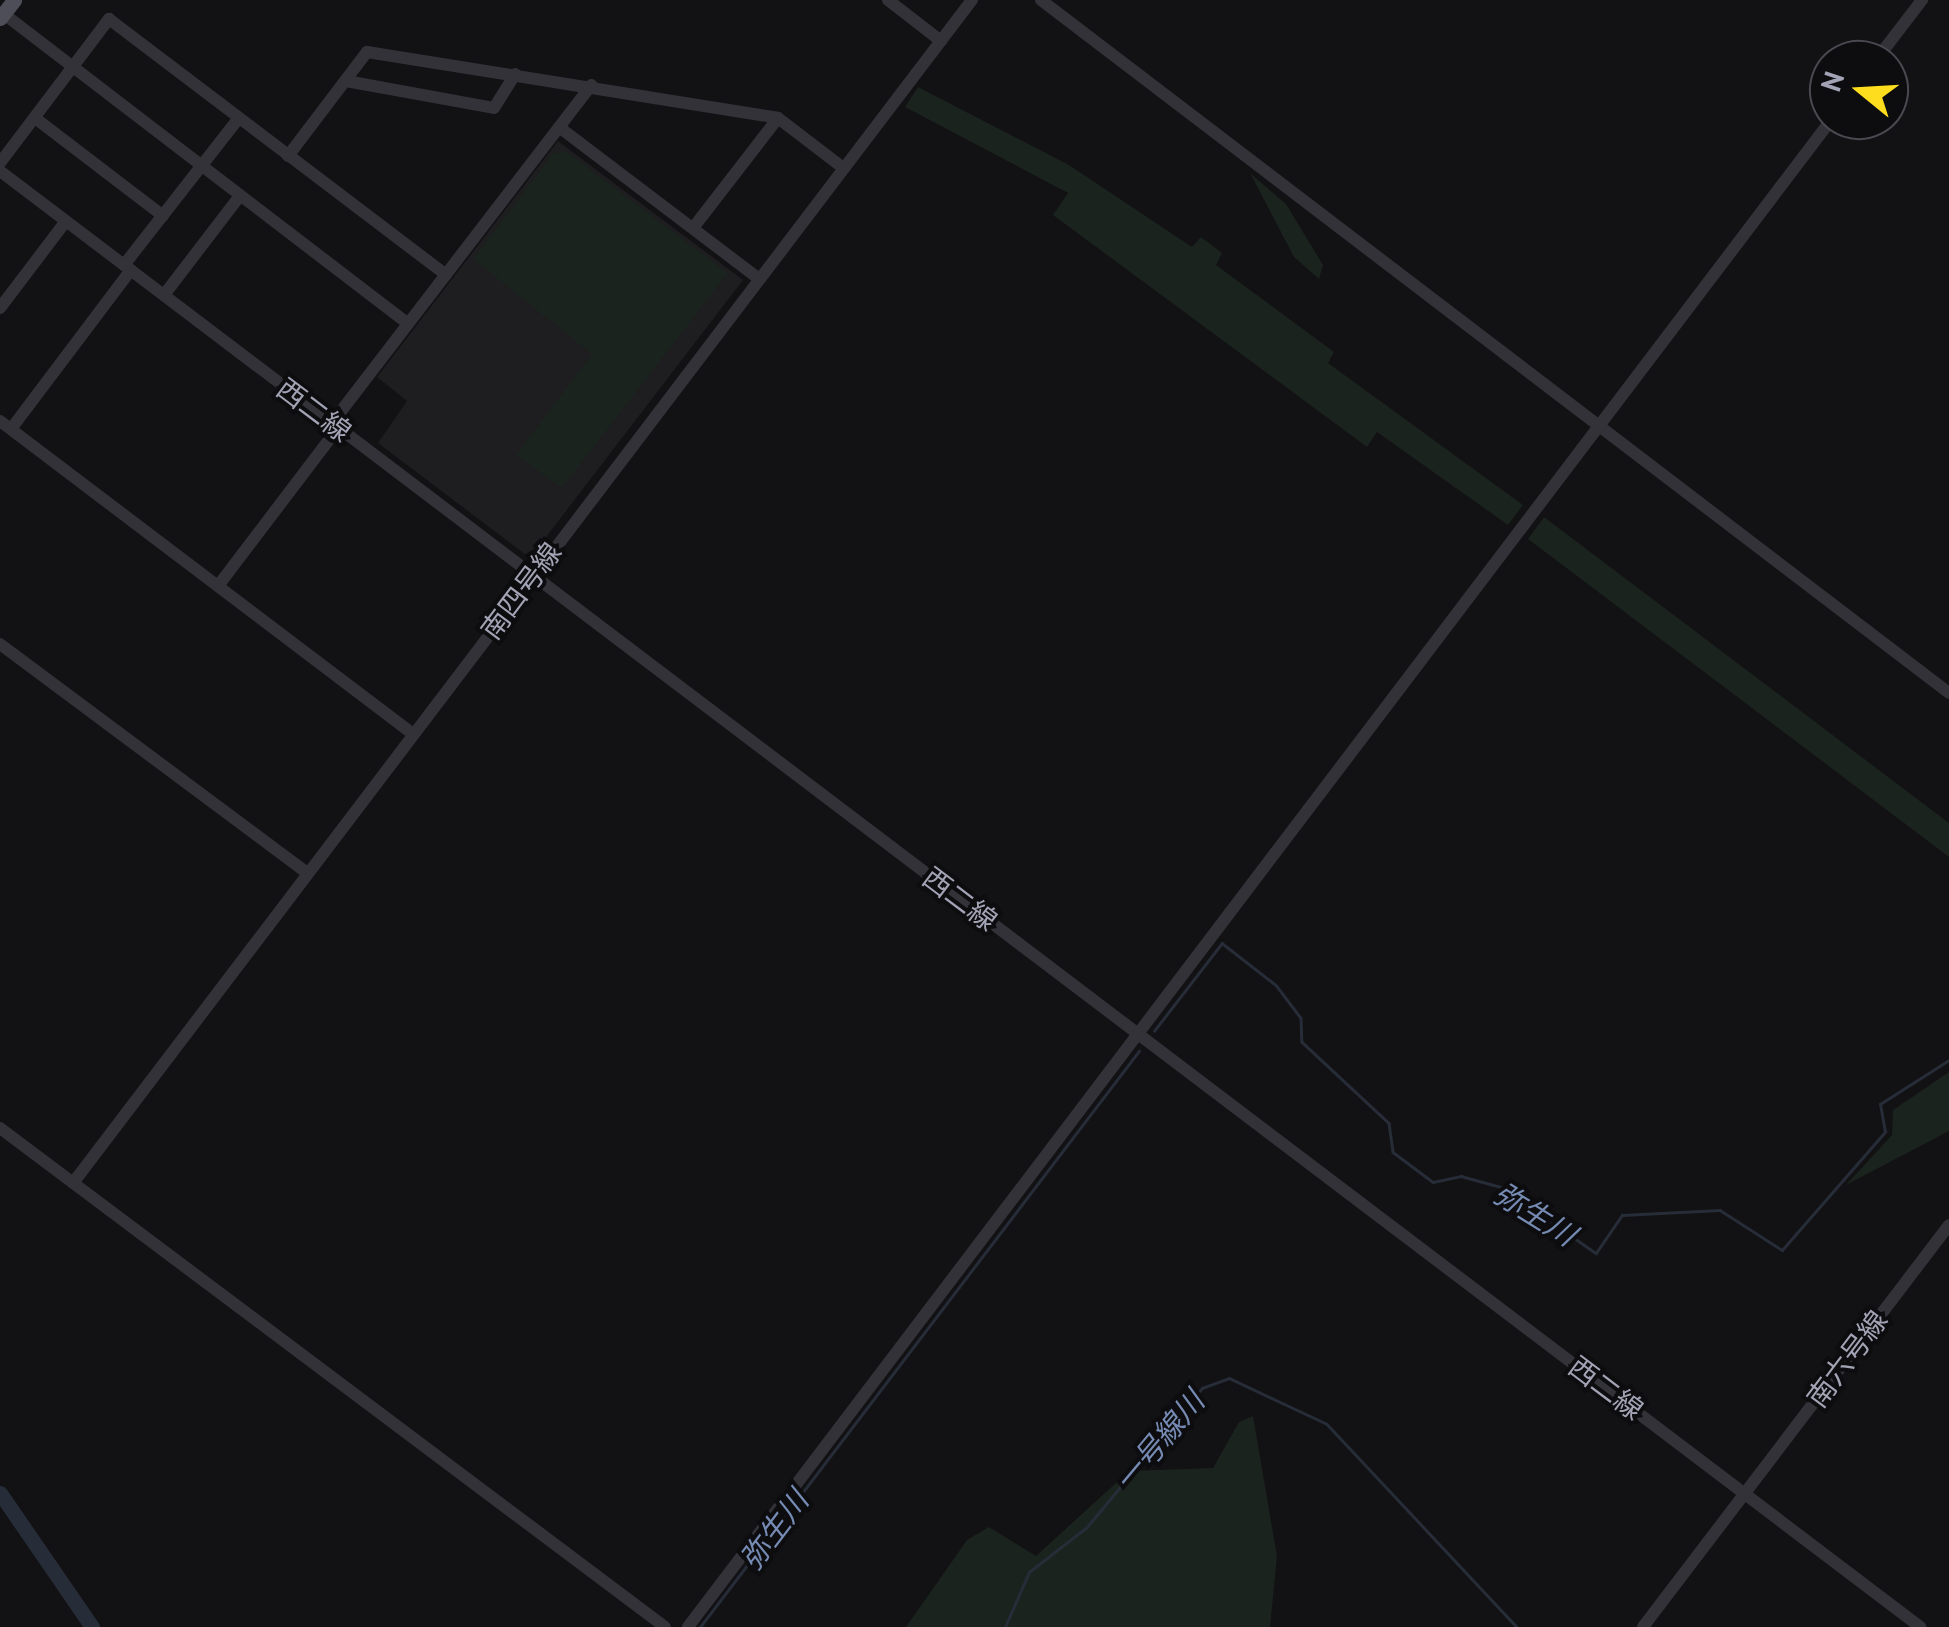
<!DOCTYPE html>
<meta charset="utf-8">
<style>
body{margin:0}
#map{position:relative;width:1949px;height:1627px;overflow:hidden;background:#121113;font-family:"PT Sans","Noto Sans JP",sans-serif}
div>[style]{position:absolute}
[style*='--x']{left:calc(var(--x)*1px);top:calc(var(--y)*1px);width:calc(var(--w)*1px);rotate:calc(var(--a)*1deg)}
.built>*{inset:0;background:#1e1d20}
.green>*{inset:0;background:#1b231e}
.stream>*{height:2.5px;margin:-1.25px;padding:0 1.25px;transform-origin:1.25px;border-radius:1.25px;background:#272d38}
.river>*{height:15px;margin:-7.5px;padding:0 7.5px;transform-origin:7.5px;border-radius:7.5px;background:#272d38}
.minor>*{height:12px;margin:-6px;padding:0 6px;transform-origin:6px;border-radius:6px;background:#323238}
.major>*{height:15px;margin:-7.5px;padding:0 7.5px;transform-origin:7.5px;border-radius:7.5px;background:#4e4e58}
span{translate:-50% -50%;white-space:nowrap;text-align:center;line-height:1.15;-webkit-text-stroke:8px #0d0c0e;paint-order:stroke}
.street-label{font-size:28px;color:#a2a4b5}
.water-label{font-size:30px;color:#768bb3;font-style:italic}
.north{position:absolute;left:1809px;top:40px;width:100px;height:100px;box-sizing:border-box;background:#0d0c0e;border:2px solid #494951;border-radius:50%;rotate:288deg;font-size:28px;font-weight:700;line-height:40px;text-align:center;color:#a2a4b5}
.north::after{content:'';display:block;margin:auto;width:35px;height:45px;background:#fedd1f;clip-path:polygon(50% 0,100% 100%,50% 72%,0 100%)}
</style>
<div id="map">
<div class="built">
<div style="clip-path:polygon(558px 141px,743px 280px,530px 558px,378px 443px,407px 401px,377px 377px)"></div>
</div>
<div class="green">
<div style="clip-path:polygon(918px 87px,1069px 165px,1192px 247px,1201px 237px,1222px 253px,1216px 265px,1334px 352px,1328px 363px,1523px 505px,1508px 525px,1377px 432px,1367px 447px,1053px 215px,1068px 193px,905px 107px)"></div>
<div style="clip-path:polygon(567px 152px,728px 273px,562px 488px,516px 455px,592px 354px,473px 259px,554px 153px)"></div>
<div style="clip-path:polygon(1250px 173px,1286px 204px,1323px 265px,1319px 279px,1294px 257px)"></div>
<div style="clip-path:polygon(1544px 517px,1949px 823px,1949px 857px,1528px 539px)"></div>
<div style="clip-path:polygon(1949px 1072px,1949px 1131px,1846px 1185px,1892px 1135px,1893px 1110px)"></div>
<div style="clip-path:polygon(1253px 1416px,1277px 1556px,1270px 1627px,906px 1627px,967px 1540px,989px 1527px,1036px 1556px,1129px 1471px,1213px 1468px,1239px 1422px)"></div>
</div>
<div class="stream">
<div style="--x:1154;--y:1031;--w:111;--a:-52.3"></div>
<div style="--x:1222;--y:943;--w:68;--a:37.9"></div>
<div style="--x:1276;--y:985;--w:41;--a:52.9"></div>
<div style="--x:1301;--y:1018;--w:24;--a:88"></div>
<div style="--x:1302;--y:1042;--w:119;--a:43"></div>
<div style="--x:1389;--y:1123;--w:29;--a:82"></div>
<div style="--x:1393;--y:1152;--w:50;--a:36.9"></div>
<div style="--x:1433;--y:1182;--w:29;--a:-12"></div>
<div style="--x:1461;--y:1176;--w:41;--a:15.4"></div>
<div style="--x:1501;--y:1187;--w:116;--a:34.8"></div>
<div style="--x:1596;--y:1253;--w:46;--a:-55.6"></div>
<div style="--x:1622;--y:1215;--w:98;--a:-2.9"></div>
<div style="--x:1720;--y:1210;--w:74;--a:32.8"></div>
<div style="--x:1782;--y:1250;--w:157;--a:-48.9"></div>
<div style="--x:1885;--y:1132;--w:28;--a:-100"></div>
<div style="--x:1880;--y:1104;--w:82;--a:-32.5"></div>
<div style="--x:700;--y:1627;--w:724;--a:-52.69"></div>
<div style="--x:1005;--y:1627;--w:60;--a:-66.4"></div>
<div style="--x:1029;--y:1572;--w:73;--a:-37.8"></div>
<div style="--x:1087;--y:1527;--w:180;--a:-50.4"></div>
<div style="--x:1202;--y:1388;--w:29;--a:-20"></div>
<div style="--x:1229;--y:1378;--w:108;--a:25.1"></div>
<div style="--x:1327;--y:1424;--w:278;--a:46.9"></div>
</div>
<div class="river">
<div style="--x:0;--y:1493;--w:163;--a:55.5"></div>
</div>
<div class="minor">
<div style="--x:888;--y:0;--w:67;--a:37.7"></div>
<div style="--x:1041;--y:0;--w:1142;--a:37.35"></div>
<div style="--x:4;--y:14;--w:508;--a:37.48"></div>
<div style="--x:1876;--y:60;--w:76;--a:-52.5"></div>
<div style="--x:346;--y:81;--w:150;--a:10.3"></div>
<div style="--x:494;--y:108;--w:40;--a:-58"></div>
<div style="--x:35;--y:118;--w:161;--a:37.4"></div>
<div style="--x:559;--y:127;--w:250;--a:37.2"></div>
<div style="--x:288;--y:156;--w:131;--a:-52.8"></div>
<div style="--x:367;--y:52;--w:416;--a:9.1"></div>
<div style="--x:778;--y:118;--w:81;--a:37.4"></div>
<div style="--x:0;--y:163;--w:181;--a:-52.9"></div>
<div style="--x:109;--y:19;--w:423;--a:37.2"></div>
<div style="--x:0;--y:171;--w:2410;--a:37.17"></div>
<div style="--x:693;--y:228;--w:139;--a:-52.3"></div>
<div style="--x:124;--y:265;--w:185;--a:-52"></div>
<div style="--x:164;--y:295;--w:123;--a:-52.6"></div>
<div style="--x:0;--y:308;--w:109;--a:-52.8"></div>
<div style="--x:0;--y:421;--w:518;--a:37.16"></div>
<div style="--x:332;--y:423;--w:426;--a:-52.5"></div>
<div style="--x:11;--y:429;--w:199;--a:-53"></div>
<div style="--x:218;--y:586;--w:198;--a:-52.8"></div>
<div style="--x:0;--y:644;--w:383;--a:36.7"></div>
<div style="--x:0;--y:1128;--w:831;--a:36.88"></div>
<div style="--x:73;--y:1183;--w:1486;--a:-52.77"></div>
<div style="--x:688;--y:1627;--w:1891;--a:-52.82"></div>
<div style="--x:1643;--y:1627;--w:505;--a:-52.72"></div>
</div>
<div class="major">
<div style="--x:0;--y:18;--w:23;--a:-52"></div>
</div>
<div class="street-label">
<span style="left:314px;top:410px;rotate:37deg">西二線</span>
<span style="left:521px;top:591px;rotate:-53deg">南四号線</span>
<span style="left:960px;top:899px;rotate:37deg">西二線</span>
<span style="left:1847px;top:1359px;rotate:-53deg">南六号線</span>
<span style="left:1606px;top:1388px;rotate:37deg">西二線</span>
</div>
<div class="water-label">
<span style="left:1535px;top:1214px;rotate:32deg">弥生川</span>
<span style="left:1159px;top:1441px;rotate:-50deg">一号線川</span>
<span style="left:774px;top:1530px;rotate:-53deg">弥生川</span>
</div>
<div class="north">N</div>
</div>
